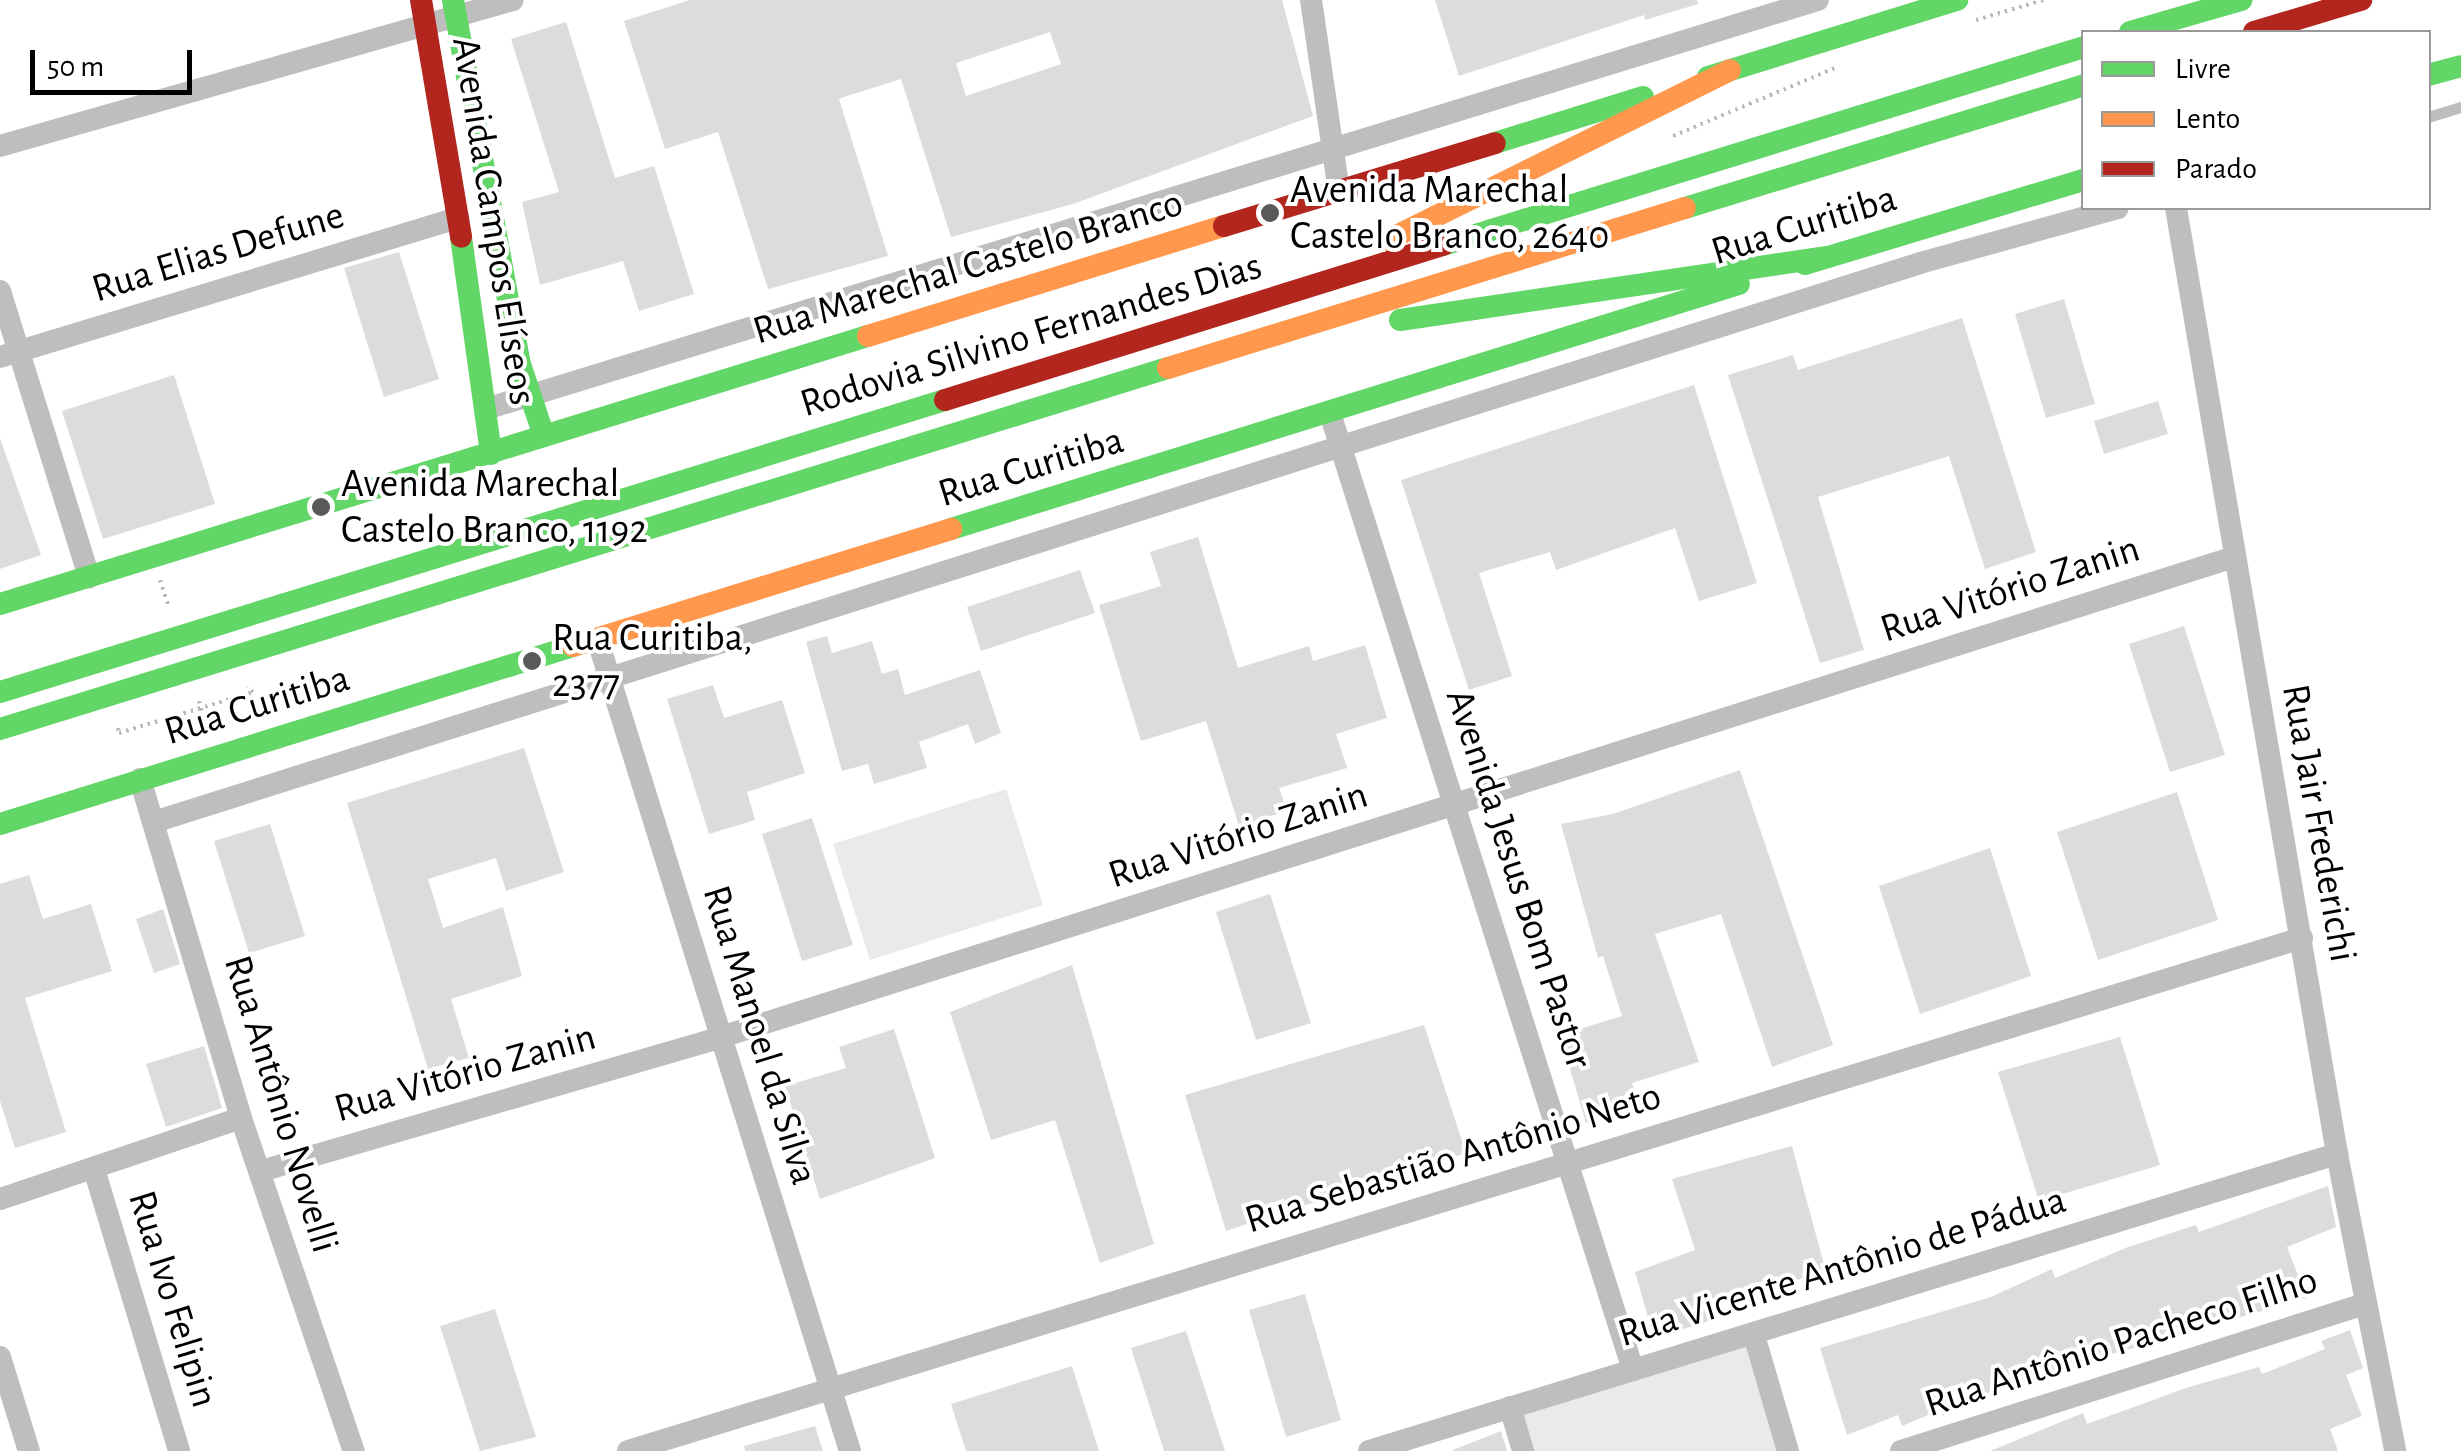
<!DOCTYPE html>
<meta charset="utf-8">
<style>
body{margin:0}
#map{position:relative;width:2461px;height:1451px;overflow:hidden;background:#fff;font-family:"Alegreya Sans",sans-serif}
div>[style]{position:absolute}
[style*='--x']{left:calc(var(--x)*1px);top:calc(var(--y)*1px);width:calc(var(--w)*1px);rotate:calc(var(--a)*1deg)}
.green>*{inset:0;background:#eaeaea}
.building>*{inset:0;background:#dcdcdc}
.path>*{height:4px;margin-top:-2px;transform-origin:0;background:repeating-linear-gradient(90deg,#b8b8b8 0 2.5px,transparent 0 7.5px)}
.lane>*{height:11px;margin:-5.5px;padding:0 5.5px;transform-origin:5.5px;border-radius:5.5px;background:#bebebe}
.street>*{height:22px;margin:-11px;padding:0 11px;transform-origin:11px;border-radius:11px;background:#bebebe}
.fast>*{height:22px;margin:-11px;padding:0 11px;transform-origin:11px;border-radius:11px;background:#63d668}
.slow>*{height:22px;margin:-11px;padding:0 11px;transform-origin:11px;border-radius:11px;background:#ff974d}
.jam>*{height:22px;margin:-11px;padding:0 11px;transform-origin:11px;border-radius:11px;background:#b3261e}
.dots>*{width:28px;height:28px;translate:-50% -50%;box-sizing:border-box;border:5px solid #fff;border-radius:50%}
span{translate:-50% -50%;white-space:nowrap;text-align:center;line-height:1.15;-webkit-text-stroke:8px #fff;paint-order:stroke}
.poi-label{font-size:40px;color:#000}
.left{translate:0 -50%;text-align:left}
.street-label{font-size:40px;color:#000}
.legend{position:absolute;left:2081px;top:30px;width:350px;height:180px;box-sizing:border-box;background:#fff;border:2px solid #999;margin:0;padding:12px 18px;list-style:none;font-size:30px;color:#000}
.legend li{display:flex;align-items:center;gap:20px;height:50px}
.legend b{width:50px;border:2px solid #999}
.scale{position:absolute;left:30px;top:50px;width:162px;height:45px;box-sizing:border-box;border:5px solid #000;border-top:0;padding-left:12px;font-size:30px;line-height:35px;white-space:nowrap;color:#000;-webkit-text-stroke:8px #fff;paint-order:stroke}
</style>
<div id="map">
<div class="green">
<div style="clip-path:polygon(1006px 789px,1043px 905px,870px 960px,833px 844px)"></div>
<div style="clip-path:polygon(1754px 1335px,1788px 1451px,1523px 1451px,1510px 1407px)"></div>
</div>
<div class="building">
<div style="clip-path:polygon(evenodd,690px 0,1282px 0,1313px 116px,1073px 204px,951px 237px,901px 79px,844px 97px,839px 99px,888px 256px,768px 289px,718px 132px,665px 149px,624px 21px,690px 0,1050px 32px,1061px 64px,966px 96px,956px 63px,1050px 32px)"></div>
<div style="clip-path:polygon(1435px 0,1697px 0,1698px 4px,1645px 20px,1644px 15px,1459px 76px)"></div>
<div style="clip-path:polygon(566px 22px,615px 178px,654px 166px,694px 294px,639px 311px,623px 261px,540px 285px,522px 202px,559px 192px,511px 39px)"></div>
<div style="clip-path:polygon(399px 252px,439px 379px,384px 397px,344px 268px)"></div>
<div style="clip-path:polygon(2064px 299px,2095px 404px,2046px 418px,2015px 314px)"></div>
<div style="clip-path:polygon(1962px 318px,2036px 552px,1985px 569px,1949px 456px,1818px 497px,1864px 650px,1820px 663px,1728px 375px,1793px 355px,1798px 370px)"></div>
<div style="clip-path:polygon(174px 375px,215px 504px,103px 539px,62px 411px)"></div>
<div style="clip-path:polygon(1694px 385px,1757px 583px,1699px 601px,1675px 528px,1556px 570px,1550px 552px,1479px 573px,1512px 676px,1469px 690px,1401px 480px)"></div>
<div style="clip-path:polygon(2158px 401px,2168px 434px,2104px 454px,2094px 421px)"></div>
<div style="clip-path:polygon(0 438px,41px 555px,0 569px)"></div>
<div style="clip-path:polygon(1198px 537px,1238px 668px,1309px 646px,1313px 661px,1365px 645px,1387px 718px,1336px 734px,1347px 768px,1279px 788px,1287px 811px,1239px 826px,1206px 721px,1141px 741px,1099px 605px,1161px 586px,1150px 552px)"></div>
<div style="clip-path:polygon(1080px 570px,1095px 613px,981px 651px,967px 607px)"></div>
<div style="clip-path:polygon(2184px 626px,2225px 755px,2170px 772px,2129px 644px)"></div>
<div style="clip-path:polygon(827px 636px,832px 653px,872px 641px,882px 674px,898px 669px,905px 695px,980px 670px,1001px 733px,975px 744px,968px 724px,919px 742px,927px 768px,874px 784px,868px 764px,842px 771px,806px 642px)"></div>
<div style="clip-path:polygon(713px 685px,724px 718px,782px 700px,805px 773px,747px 792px,755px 820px,709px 834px,667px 699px)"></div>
<div style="clip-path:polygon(524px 748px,564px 872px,506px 891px,496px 858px,428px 879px,443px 928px,503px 907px,522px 976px,451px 999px,469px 1058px,428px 1069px,347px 803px)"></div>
<div style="clip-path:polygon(1740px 770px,1833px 1045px,1772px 1067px,1721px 914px,1655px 934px,1699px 1062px,1632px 1083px,1639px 1107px,1586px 1123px,1560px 1035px,1622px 1016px,1603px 956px,1598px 958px,1561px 824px,1613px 814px)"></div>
<div style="clip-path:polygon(2177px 792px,2218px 920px,2098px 960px,2057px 832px)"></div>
<div style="clip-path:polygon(812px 818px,853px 945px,802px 961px,762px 834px)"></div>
<div style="clip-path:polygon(270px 824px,305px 936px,249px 953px,214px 841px)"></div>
<div style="clip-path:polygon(1990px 848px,2031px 976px,1920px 1014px,1879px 886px)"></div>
<div style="clip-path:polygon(29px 875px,43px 919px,91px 904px,112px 971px,25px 998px,66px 1132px,15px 1148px,0 1101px,0 884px)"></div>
<div style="clip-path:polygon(1270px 894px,1311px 1023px,1256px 1040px,1216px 912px)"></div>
<div style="clip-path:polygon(163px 909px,180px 964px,154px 973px,136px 919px)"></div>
<div style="clip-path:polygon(1072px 965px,1154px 1244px,1100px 1263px,1055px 1120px,991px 1140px,950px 1012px)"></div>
<div style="clip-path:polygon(1424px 1025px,1466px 1153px,1226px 1231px,1185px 1095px)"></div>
<div style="clip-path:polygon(894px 1029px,935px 1158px,820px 1199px,785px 1086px,846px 1068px,839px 1047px)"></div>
<div style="clip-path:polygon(2120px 1037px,2160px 1165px,2039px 1201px,1998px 1072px)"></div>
<div style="clip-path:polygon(204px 1046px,222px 1108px,166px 1127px,146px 1064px)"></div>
<div style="clip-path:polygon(1792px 1146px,1826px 1272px,1704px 1305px,1709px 1321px,1654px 1338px,1635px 1272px,1695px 1250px,1672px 1179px)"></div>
<div style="clip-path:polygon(2328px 1186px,2336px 1227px,2287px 1247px,2307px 1298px,2105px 1356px,2038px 1382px,2036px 1376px,2004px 1385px,1943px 1416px,1940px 1410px,1902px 1426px,1898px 1415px,1847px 1435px,1820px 1348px,1991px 1297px,2052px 1269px,2055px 1278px,2128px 1247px,2196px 1225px,2199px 1232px)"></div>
<div style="clip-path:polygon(1305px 1294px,1341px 1420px,1286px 1437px,1249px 1310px)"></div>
<div style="clip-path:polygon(495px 1309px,536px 1437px,480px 1451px,440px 1326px)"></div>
<div style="clip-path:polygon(2350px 1330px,2363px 1368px,2346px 1375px,2362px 1416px,2330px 1429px,2338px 1451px,1990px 1451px,2083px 1413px,2087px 1424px,2186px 1388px,2259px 1367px,2262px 1374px,2325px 1349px,2321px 1341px)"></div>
<div style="clip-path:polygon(1186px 1331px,1225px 1451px,1164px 1451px,1131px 1348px)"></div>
<div style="clip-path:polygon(1072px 1366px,1099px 1451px,966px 1451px,951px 1404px)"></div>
<div style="clip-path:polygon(815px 1426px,823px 1451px,745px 1451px,744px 1446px)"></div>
<div style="clip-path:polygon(1501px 1431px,1507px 1451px,1453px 1451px,1453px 1450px)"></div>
</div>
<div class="path">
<div style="--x:1976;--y:20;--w:71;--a:-16.4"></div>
<div style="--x:1673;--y:136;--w:176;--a:-22.8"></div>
<div style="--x:160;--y:580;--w:26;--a:72"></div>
<div style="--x:199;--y:701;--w:30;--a:73"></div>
<div style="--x:118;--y:728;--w:5;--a:79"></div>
<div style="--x:119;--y:733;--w:140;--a:-17"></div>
<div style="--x:253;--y:692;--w:8;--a:-140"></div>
</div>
<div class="lane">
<div style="--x:2428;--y:117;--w:34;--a:-17"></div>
</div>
<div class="street">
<div style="--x:1311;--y:0;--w:194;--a:81.7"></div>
<div style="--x:0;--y:146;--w:533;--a:-15.89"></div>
<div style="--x:2176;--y:208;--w:960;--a:80.34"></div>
<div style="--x:2337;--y:1154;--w:303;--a:78.9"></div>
<div style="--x:0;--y:291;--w:300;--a:72.7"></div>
<div style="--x:0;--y:357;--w:479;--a:-16.9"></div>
<div style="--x:489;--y:408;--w:1390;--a:-17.07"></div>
<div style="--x:1330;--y:413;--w:1004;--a:72.43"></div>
<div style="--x:598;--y:641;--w:848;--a:72.72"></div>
<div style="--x:140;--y:779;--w:354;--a:73.4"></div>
<div style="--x:241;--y:1118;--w:352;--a:71.3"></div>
<div style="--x:157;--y:821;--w:1849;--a:-17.56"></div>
<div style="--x:1920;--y:263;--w:205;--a:-15.5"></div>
<div style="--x:94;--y:1169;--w:295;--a:73.2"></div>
<div style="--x:261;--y:1171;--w:479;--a:-16.2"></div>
<div style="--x:721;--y:1037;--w:1587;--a:-17.6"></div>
<div style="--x:0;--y:1199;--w:254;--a:-18.6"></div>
<div style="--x:1754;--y:1335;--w:121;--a:73.7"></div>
<div style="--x:0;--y:1357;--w:98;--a:72.9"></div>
<div style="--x:1510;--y:1407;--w:46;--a:73.5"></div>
<div style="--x:628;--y:1451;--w:1751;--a:-17.04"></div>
<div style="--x:1369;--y:1451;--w:1013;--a:-17.06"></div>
<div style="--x:1901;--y:1451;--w:487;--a:-17.6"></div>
</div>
<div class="fast">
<div style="--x:453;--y:0;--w:367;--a:79.6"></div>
<div style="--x:519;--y:361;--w:79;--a:71.6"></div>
<div style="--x:2130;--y:32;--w:116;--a:-16.1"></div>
<div style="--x:2428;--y:75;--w:34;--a:-15"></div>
<div style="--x:1708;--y:77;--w:261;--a:-17.2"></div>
<div style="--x:1495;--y:143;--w:155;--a:-17.3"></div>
<div style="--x:1685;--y:208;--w:418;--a:-17.1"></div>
<div style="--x:461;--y:237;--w:219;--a:82.1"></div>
<div style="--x:1443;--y:245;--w:671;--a:-17.17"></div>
<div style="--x:1805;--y:264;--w:291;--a:-16.8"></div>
<div style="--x:1400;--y:320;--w:432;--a:-8.4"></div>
<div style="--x:951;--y:529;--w:825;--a:-17.27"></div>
<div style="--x:0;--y:604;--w:908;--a:-17.16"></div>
<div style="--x:0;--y:692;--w:989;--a:-17.17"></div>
<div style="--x:0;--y:729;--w:1223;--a:-17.18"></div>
<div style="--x:0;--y:824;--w:600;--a:-17.26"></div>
</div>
<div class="slow">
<div style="--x:1386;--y:241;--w:384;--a:-26.4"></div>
<div style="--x:868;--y:336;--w:373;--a:-17.2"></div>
<div style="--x:1168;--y:368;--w:541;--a:-17.2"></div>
<div style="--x:573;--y:646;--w:396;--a:-17.2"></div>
</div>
<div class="jam">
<div style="--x:421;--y:0;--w:240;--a:80.4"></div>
<div style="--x:2254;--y:32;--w:112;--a:-16.7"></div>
<div style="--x:1224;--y:226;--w:283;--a:-17"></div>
<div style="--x:945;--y:400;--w:522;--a:-17.29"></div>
</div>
<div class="dots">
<div style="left:1270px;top:213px;background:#595959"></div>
<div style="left:321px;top:507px;background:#595959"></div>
<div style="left:532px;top:661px;background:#595959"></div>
</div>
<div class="poi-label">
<span class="left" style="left:1290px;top:213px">Avenida Marechal<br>Castelo Branco, 2640</span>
<span class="left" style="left:341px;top:507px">Avenida Marechal<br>Castelo Branco, 1192</span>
<span class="left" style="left:552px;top:661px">Rua Curitiba,<br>2377</span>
</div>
<div class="street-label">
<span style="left:494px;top:221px;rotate:81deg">Avenida Campos Elíseos</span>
<span style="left:1804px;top:225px;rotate:-17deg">Rua Curitiba</span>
<span style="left:218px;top:252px;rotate:-17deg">Rua Elias Defune</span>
<span style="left:968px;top:267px;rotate:-17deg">Rua Marechal Castelo Branco</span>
<span style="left:1031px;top:335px;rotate:-17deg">Rodovia Silvino Fernandes Dias</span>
<span style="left:1031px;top:467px;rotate:-17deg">Rua Curitiba</span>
<span style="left:2010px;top:589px;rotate:-18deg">Rua Vitório Zanin</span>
<span style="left:257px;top:705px;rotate:-17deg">Rua Curitiba</span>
<span style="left:2319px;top:823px;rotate:80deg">Rua Jair Frederichi</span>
<span style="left:1238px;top:835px;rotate:-18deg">Rua Vitório Zanin</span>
<span style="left:1519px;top:879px;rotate:72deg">Avenida Jesus Bom Pastor</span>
<span style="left:760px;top:1035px;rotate:73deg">Rua Manoel da Silva</span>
<span style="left:465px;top:1073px;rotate:-16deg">Rua Vitório Zanin</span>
<span style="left:281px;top:1104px;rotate:73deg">Rua Antônio Novelli</span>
<span style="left:1453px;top:1158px;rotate:-17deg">Rua Sebastião Antônio Neto</span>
<span style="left:1842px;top:1267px;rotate:-17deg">Rua Vicente Antônio de Pádua</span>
<span style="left:173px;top:1299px;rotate:73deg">Rua Ivo Felipin</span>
<span style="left:2121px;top:1342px;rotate:-18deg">Rua Antônio Pacheco Filho</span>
</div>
<ul class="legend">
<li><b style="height:12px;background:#63d668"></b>Livre</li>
<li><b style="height:12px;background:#ff974d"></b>Lento</li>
<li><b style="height:12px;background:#b3261e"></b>Parado</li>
</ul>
<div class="scale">50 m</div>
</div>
